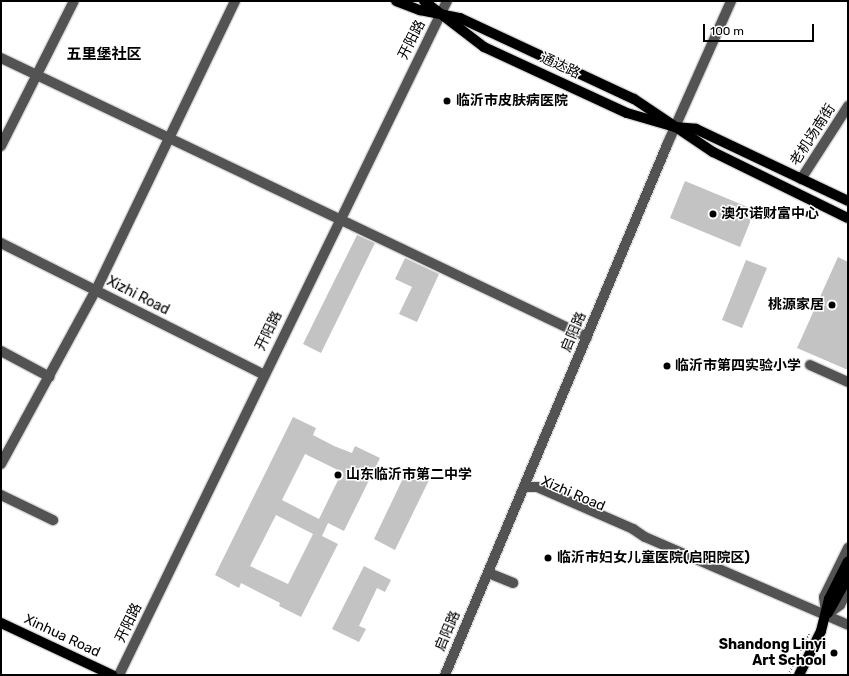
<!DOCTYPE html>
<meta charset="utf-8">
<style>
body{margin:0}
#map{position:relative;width:849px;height:676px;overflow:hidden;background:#fff;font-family:Rubik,"Noto Sans SC",sans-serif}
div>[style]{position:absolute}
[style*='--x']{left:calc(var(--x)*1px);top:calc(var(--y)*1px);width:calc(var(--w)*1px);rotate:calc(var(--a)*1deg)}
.building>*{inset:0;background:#c3c3c3}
.path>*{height:1.5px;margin-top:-0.75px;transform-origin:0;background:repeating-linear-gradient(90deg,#757575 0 1px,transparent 0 3px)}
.roads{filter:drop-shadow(1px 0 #dbdbdb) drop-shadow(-1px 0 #dbdbdb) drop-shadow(0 1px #dbdbdb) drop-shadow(0 -1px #dbdbdb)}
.minor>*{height:10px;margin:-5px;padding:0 5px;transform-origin:5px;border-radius:5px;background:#535353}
.major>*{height:10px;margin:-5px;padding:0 5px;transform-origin:5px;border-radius:5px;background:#000}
.dots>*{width:11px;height:11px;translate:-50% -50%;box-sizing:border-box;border:2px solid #fff;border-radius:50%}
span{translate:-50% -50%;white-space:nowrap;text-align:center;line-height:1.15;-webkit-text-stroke:3px #fff;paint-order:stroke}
.street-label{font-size:14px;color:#000}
.poi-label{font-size:14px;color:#000;font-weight:700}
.left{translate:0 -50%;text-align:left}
.right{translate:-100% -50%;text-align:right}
.neighbourhood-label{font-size:15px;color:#000;font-weight:700}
.frame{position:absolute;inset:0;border:2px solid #000;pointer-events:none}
.scale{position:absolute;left:703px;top:24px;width:111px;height:18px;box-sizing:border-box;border:2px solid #000;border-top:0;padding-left:5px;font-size:12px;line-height:14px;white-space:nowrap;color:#000;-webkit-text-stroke:3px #fff;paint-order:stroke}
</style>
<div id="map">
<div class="building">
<div style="clip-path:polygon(685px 181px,755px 210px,740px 247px,670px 218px)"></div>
<div style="clip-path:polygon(357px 235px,375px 243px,321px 353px,303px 344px)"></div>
<div style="clip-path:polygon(838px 257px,848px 262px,848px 370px,797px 348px)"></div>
<div style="clip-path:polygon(405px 258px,439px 274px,417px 322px,399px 314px,412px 287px,395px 279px)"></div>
<div style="clip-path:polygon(746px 260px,767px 268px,742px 328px,722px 320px)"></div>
<div style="clip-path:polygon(evenodd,293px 417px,316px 428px,313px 435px,334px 446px,352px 453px,355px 446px,380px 458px,344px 531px,328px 523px,322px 536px,338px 544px,301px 617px,279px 606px,280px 603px,241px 583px,239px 588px,215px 575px,293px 417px,305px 454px,342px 472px,319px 519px,282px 500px,305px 454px,293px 417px,276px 515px,313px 534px,288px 584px,250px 566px,276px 515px)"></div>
<div style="clip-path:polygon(407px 470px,429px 480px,395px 550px,374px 539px)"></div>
<div style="clip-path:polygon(364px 566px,391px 580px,385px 592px,377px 588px,359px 626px,366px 629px,359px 642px,332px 629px)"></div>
</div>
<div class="path">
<div style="--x:788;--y:675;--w:48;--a:-62.9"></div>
</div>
<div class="roads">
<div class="minor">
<div style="--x:1;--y:58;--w:649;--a:25.46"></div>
<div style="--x:1;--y:146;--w:162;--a:-63.3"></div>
<div style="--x:801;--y:179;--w:87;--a:-57.2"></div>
<div style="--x:1;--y:243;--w:293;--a:26.6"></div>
<div style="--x:1;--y:351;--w:55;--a:28"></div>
<div style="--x:810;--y:365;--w:42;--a:24.1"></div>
<div style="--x:1;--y:464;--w:198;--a:-61.4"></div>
<div style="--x:96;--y:290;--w:321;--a:-64.3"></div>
<div style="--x:525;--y:487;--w:12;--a:0"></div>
<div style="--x:537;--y:487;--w:105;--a:23.6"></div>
<div style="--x:633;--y:529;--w:14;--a:34"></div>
<div style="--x:645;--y:537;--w:221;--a:23.4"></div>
<div style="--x:1;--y:495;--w:58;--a:25.7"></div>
<div style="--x:491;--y:574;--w:24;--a:22"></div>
<div style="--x:826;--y:612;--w:15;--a:-98"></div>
<div style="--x:824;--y:597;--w:55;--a:-63.9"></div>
<div style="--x:828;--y:614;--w:15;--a:-37"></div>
<div style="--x:840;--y:605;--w:17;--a:-62"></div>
<div style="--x:119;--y:675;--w:750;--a:-64.05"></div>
<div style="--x:445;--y:675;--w:575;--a:-67.27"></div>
<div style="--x:667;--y:145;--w:158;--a:-66"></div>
</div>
<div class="major">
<div style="--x:396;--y:1;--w:26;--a:21"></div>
<div style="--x:420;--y:10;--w:41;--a:11.3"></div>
<div style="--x:460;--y:18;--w:192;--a:25"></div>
<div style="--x:634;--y:99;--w:95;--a:33.9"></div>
<div style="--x:713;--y:152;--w:150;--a:26.1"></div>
<div style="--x:424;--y:1;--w:76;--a:37.5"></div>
<div style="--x:484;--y:47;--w:157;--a:24.8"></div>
<div style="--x:627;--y:113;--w:50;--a:16.3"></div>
<div style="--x:675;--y:127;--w:21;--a:5"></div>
<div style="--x:696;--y:129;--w:168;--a:25.3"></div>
<div style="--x:828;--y:613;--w:41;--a:-60.9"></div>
<div style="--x:1;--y:623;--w:123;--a:25.1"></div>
<div style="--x:799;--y:675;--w:49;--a:-63.4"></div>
<div style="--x:821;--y:631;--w:33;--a:-76"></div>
<div style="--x:829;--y:599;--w:42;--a:-63.4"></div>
</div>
</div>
<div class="dots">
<div style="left:447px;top:101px;background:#000"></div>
<div style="left:713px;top:214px;background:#000"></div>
<div style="left:832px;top:305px;background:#000"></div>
<div style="left:667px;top:366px;background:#000"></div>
<div style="left:338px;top:475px;background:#000"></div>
<div style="left:548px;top:558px;background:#000"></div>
<div style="left:834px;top:653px;background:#000"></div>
</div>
<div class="street-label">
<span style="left:412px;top:40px;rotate:-63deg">开阳路</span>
<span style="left:560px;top:66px;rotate:25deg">通达路</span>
<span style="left:813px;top:135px;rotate:-57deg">老机场南街</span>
<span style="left:138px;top:296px;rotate:27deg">Xizhi Road</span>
<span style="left:269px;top:331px;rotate:-64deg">开阳路</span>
<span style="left:574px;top:332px;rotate:-67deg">启阳路</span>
<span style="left:573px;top:494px;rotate:23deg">Xizhi Road</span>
<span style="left:129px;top:623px;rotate:-64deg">开阳路</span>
<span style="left:448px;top:631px;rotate:-67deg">启阳路</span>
<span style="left:62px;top:636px;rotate:25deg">Xinhua Road</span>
</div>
<div class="poi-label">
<span class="left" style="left:456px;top:101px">临沂市皮肤病医院</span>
<span class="left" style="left:721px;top:214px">澳尔诺财富中心</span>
<span class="right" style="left:824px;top:305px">桃源家居</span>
<span class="left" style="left:675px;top:366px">临沂市第四实验小学</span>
<span class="left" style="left:346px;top:475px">山东临沂市第二中学</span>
<span class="left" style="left:557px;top:558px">临沂市妇女儿童医院(启阳院区)</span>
<span class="right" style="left:826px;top:653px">Shandong Linyi<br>Art School</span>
</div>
<div class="neighbourhood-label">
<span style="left:104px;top:55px">五里堡社区</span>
</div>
<div class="frame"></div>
<div class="scale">100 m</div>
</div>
